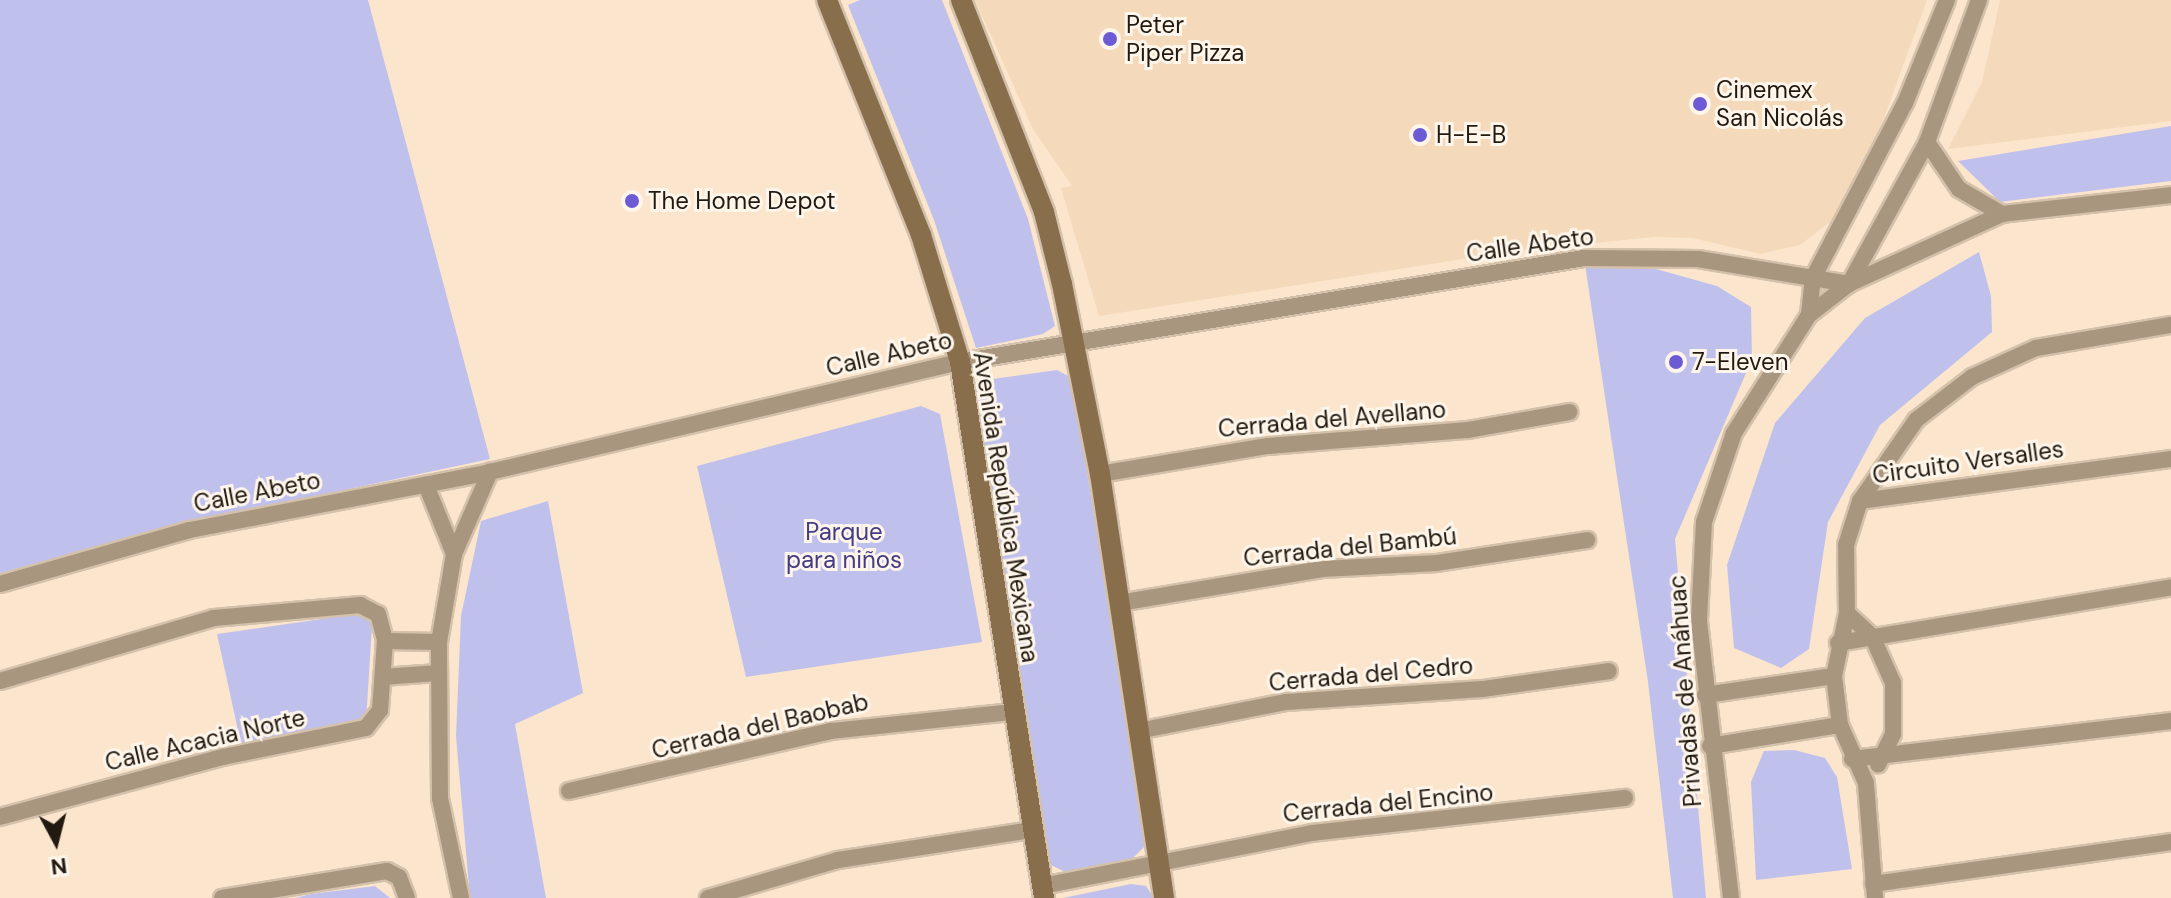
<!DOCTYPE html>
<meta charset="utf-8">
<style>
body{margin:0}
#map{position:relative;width:2171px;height:898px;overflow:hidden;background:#fbe6cd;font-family:"DM Sans",sans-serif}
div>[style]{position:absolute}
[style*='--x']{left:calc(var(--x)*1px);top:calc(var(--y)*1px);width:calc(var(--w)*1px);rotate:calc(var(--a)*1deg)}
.built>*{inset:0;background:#f4daba}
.green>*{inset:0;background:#c0c0ec}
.roads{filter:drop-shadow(2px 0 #d4c1ab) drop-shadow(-2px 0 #d4c1ab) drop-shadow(0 2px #d4c1ab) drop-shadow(0 -2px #d4c1ab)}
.minor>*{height:16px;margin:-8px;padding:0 8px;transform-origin:8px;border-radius:8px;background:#a9967f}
.secondary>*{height:20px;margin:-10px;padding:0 10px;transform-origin:10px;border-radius:10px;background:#896e4c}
.dots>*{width:22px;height:22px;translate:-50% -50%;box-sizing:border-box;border:4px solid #fef5eb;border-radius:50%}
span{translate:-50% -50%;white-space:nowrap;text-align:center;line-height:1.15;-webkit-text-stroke:6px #fef5eb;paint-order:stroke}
.poi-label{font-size:24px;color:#221a11}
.left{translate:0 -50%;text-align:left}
.street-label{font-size:24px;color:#221a11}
.park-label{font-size:24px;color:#433b83}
.north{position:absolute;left:16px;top:802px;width:80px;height:80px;-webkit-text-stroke:6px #fef5eb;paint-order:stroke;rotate:173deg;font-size:22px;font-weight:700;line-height:32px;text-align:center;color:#221a11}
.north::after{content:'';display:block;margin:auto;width:28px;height:36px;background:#221a11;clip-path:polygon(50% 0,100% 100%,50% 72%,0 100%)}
</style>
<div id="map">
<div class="built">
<div style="clip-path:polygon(975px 0,1927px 0,1883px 121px,1834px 219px,1800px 245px,1761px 254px,1692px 238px,1654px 237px,1508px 252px,1099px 316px,1061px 188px,1072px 186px,1033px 129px)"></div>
<div style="clip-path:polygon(2000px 0,2171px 0,2171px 121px,1948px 149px,1982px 82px)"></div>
</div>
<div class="green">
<div style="clip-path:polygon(0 0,368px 0,490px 459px,171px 527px,0 573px)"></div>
<div style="clip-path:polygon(860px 0,942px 0,1028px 219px,1055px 326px,1043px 334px,976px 348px,934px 220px,848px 5px)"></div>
<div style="clip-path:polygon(2171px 126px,2171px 181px,2000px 202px,1958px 161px)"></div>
<div style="clip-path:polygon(1979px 252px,1991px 296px,1992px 332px,1880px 425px,1828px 522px,1809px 649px,1781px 668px,1734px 648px,1727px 565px,1775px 423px,1865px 318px)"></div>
<div style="clip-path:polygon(1584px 258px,1638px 264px,1717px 286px,1751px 307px,1752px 359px,1675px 539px,1706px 898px,1673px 898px,1648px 682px)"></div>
<div style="clip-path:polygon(1057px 370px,1072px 378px,1144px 826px,1144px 847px,1131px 860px,1065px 872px,1049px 864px,1043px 852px,971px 392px,978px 381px)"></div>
<div style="clip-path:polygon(921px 406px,940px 414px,982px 642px,746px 677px,697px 466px)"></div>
<div style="clip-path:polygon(548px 501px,583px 693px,515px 724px,546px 898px,470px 898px,456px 736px,461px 616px,481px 521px)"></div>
<div style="clip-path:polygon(363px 613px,372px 625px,366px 722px,241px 744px,217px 634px)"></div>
<div style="clip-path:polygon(1794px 750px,1825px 758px,1837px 777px,1852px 869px,1756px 880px,1751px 782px,1764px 751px)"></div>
<div style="clip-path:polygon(1131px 884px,1146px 886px,1154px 898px,1063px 898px)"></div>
<div style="clip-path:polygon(375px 886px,390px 898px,295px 898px,311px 894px)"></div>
</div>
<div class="roads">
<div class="minor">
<div style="--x:1927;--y:142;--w:57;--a:55.8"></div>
<div style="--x:1959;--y:189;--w:50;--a:30.2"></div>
<div style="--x:1809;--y:315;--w:37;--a:-84"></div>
<div style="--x:1813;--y:278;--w:198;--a:-62.3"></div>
<div style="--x:1905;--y:103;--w:111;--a:-67.8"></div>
<div style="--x:1100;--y:474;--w:170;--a:-9.5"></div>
<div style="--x:1268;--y:446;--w:201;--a:-4.6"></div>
<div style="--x:1468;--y:430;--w:103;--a:-10.1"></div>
<div style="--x:426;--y:485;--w:74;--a:67.9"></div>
<div style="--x:1860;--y:501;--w:314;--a:-7.7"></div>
<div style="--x:0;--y:584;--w:198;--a:-15.9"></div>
<div style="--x:190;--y:530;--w:306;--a:-10.9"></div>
<div style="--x:490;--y:472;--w:483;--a:-13.2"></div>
<div style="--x:960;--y:362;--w:633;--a:-9.46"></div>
<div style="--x:1584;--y:258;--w:114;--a:0.5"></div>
<div style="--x:1698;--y:259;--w:153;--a:9.4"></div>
<div style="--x:1849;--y:284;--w:168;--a:-24.6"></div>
<div style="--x:2002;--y:214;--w:170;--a:-6.4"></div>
<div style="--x:1119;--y:603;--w:206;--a:-9.5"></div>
<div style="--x:1322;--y:569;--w:115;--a:-3"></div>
<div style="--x:1437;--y:563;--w:152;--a:-8.7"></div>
<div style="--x:1847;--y:613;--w:34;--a:43"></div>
<div style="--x:1872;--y:636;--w:51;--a:65.9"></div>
<div style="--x:1893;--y:683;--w:51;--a:90"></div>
<div style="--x:1893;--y:734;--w:34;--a:116"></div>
<div style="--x:1838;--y:643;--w:338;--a:-9.5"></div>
<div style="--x:383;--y:677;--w:54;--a:-4.2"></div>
<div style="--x:0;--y:681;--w:223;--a:-16.4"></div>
<div style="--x:214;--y:618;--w:147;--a:-5.1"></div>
<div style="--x:360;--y:605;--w:20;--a:27"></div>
<div style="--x:378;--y:614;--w:28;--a:75"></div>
<div style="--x:385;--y:641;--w:54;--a:1.1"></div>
<div style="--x:1705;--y:695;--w:130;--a:-8.4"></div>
<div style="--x:1138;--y:731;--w:151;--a:-11.1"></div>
<div style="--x:1286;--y:702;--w:197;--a:-3.8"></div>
<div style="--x:1483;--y:689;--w:127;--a:-8.1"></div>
<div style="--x:1710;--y:746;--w:132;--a:-9.2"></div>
<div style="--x:1852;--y:759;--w:321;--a:-6.8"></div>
<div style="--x:569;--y:791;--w:269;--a:-12.9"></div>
<div style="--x:831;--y:731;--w:182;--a:-6"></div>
<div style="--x:0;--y:817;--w:231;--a:-15.1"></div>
<div style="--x:223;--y:757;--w:146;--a:-11.5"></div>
<div style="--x:366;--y:728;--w:23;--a:-52"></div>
<div style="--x:380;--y:710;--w:69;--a:-85.9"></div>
<div style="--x:1873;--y:884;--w:301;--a:-8"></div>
<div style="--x:1042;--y:886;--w:275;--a:-11.1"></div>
<div style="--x:1312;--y:833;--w:315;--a:-6.4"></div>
<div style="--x:222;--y:898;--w:167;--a:-9.3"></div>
<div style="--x:387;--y:871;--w:13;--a:27"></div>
<div style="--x:399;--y:877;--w:22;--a:69"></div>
<div style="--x:461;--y:898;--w:102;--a:-101.9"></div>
<div style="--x:440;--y:798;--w:156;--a:-90.4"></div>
<div style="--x:439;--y:642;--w:89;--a:-80.3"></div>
<div style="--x:454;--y:554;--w:90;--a:-66.3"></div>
<div style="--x:708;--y:898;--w:135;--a:-16.3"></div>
<div style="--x:838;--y:860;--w:195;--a:-8.8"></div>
<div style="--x:1731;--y:898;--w:280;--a:-96.6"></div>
<div style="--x:1699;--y:620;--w:98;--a:-87.1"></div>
<div style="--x:1704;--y:522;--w:94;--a:-71.4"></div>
<div style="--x:1734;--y:433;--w:140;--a:-57.6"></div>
<div style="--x:1809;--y:315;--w:51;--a:-37.8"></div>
<div style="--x:1849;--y:284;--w:162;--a:-61.2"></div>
<div style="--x:1927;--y:142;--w:151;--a:-69.9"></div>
<div style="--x:1875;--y:898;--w:115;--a:-94.5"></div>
<div style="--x:1866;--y:783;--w:64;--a:-114.1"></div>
<div style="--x:1840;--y:725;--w:49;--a:-97"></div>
<div style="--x:1834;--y:676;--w:64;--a:-78.3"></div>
<div style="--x:1847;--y:613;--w:68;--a:-90.8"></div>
<div style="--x:1846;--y:545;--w:46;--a:-72.3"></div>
<div style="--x:1860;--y:501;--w:98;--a:-55.3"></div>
<div style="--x:1916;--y:420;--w:71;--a:-37.5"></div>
<div style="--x:1972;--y:377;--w:70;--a:-24.4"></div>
<div style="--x:2036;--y:348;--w:137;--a:-9.7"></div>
</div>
<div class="secondary">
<div style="--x:827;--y:0;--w:253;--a:68.2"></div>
<div style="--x:921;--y:235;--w:133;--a:72.9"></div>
<div style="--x:960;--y:362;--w:543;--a:81.09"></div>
<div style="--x:961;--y:0;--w:228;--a:68.6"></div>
<div style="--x:1044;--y:212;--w:74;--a:76"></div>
<div style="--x:1062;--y:284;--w:194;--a:78.7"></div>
<div style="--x:1100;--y:474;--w:429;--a:81.4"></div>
</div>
</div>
<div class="dots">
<div style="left:1110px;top:39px;background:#6c5bd5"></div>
<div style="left:1700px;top:104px;background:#6c5bd5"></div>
<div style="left:1420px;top:135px;background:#6c5bd5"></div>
<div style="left:632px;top:201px;background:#6c5bd5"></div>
<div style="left:1676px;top:362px;background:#6c5bd5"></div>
</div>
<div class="poi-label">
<span class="left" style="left:1126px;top:39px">Peter<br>Piper Pizza</span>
<span class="left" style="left:1716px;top:104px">Cinemex<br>San Nicolás</span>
<span class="left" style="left:1436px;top:135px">H-E-B</span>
<span class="left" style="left:648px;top:201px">The Home Depot</span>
<span class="left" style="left:1692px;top:362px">7-Eleven</span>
</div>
<div class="street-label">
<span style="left:1530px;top:245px;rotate:-8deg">Calle Abeto</span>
<span style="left:889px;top:354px;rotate:-13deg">Calle Abeto</span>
<span style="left:1332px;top:419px;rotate:-5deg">Cerrada del Avellano</span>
<span style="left:1968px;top:462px;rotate:-8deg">Circuito Versalles</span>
<span style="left:257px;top:492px;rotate:-11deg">Calle Abeto</span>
<span style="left:1006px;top:507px;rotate:81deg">Avenida República Mexicana</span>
<span style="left:1350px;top:547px;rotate:-6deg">Cerrada del Bambú</span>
<span style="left:1371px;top:674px;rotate:-5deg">Cerrada del Cedro</span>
<span style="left:1685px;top:691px;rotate:-94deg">Privadas de Anáhuac</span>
<span style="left:760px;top:726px;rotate:-13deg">Cerrada del Baobab</span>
<span style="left:205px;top:740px;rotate:-13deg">Calle Acacia Norte</span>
<span style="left:1388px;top:803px;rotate:-6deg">Cerrada del Encino</span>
</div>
<div class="park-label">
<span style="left:844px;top:546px">Parque<br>para niños</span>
</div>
<div class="north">N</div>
</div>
